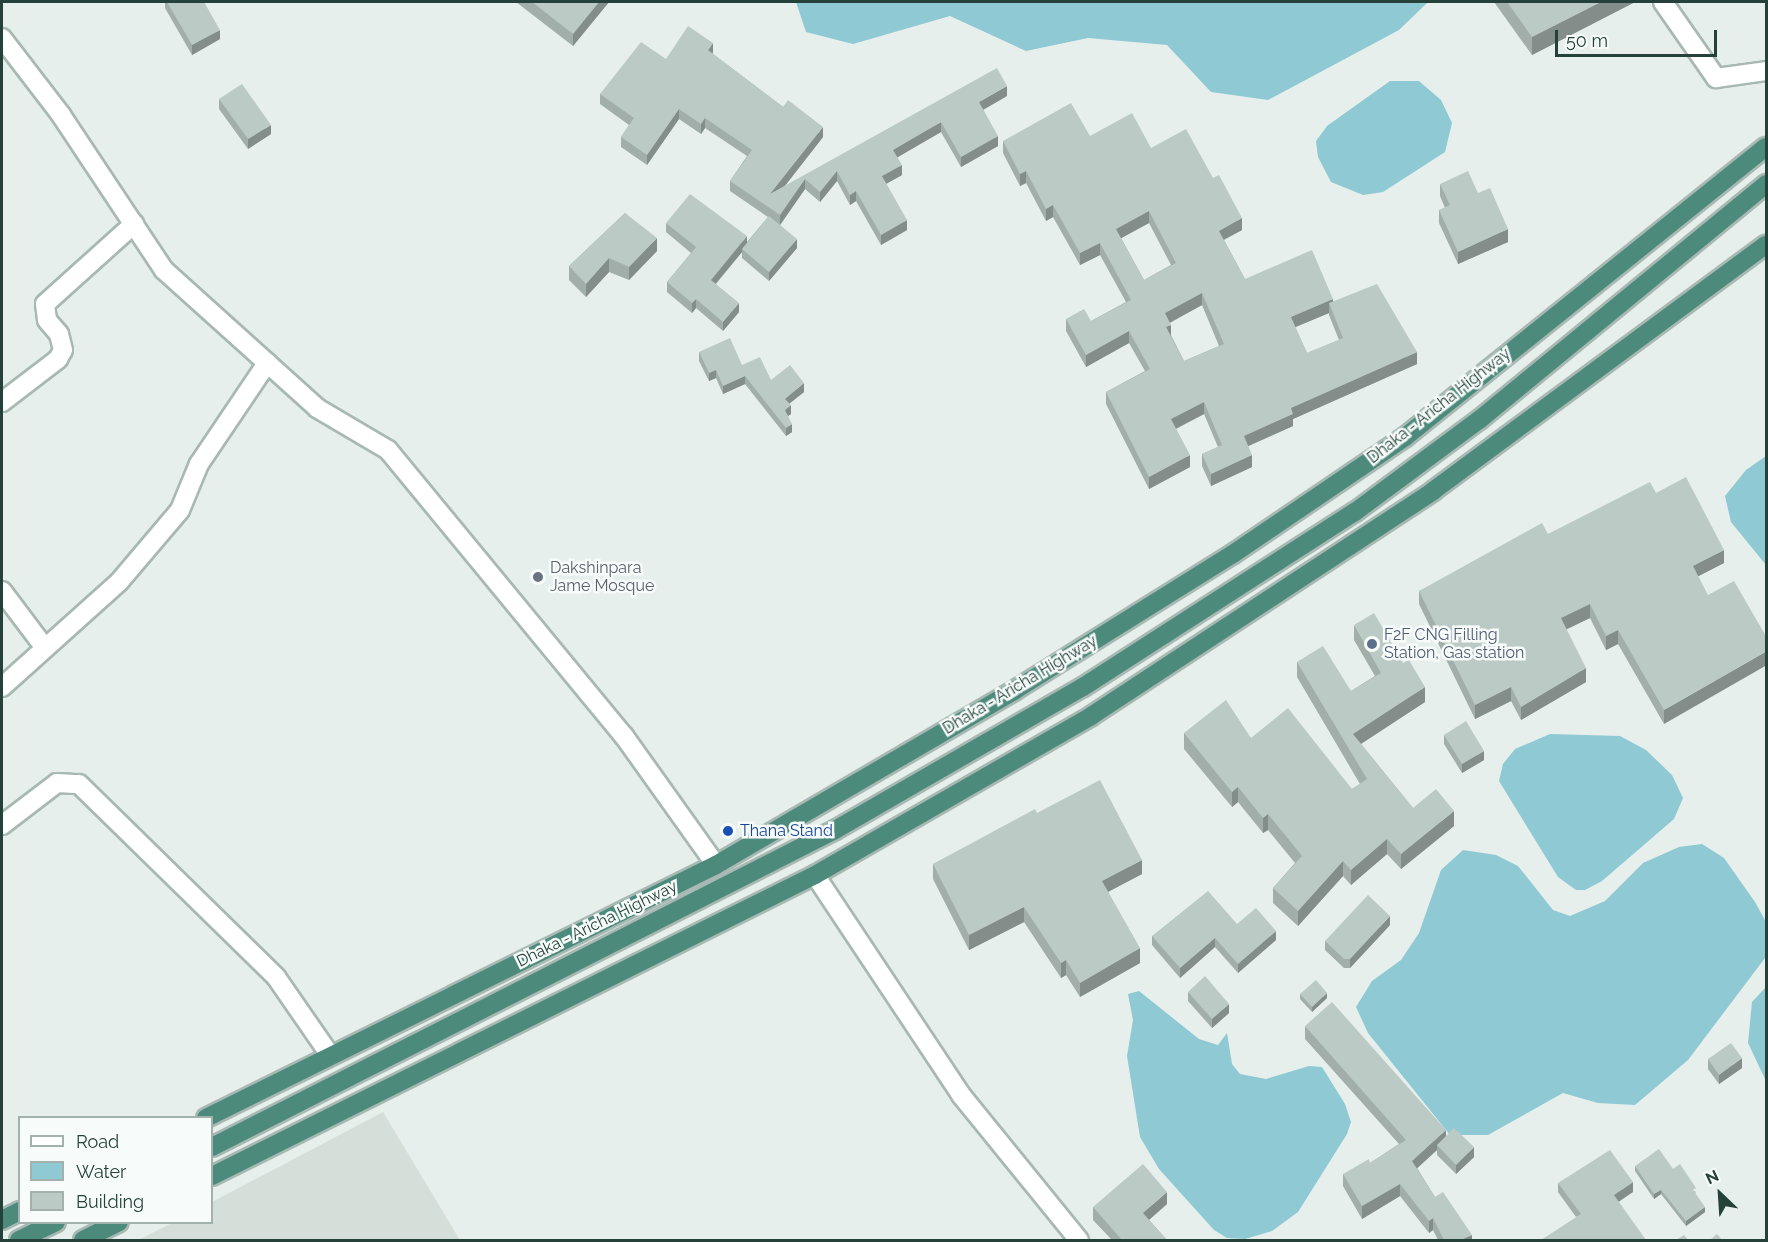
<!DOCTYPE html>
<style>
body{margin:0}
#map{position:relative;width:1768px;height:1242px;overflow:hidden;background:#e6efeb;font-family:Raleway,sans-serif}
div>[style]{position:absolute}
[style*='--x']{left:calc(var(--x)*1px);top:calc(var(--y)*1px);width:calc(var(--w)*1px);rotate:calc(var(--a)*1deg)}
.built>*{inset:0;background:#d4dfda}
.water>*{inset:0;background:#8ec9d4}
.roads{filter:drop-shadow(2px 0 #a8b8b2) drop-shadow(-2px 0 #a8b8b2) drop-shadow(0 2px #a8b8b2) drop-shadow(0 -2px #a8b8b2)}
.minor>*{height:18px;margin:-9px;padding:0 9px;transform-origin:9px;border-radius:9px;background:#fff}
.trunk>*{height:18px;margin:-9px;padding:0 9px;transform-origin:9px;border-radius:9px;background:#4c8a7c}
.wall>*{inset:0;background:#a1aea9}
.shaded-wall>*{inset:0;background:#838d89}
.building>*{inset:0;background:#bbcac4}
.dots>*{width:16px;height:16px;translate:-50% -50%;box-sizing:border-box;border:3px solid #f7fbf9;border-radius:50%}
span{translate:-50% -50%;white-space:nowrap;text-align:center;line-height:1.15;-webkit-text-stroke:5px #f7fbf9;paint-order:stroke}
.street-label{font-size:16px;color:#24423a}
.worship-label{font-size:16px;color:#5b616d}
.left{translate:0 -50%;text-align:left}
.service-label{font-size:16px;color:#4e5e75}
.transit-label{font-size:16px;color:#164399}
.frame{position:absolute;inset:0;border:3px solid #24423a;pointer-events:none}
.legend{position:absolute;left:18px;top:1116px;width:195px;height:108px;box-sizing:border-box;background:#f7fbf9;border:2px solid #a3b1ad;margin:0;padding:8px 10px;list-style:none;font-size:18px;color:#24423a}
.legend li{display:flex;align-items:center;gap:12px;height:30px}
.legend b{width:30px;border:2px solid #a3b1ad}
.north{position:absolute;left:1690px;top:1164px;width:60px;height:60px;-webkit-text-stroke:4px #f7fbf9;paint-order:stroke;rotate:335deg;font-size:16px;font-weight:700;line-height:24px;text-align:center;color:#24423a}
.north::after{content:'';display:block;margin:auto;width:21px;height:27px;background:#24423a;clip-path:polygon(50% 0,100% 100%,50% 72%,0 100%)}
.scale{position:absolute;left:1555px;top:30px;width:162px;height:27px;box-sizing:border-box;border:3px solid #24423a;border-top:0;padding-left:8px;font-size:18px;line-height:21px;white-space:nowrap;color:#24423a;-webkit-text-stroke:4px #f7fbf9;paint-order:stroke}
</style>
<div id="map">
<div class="built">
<div style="clip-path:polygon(383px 1112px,460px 1240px,138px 1240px,172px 1223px,212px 1222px,212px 1202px)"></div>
</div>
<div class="water">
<div style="clip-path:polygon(796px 2px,1428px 2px,1399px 30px,1268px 100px,1211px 92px,1167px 45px,1088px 38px,1026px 51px,950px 16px,853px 44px,806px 32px)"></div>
<div style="clip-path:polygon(1390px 81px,1419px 81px,1441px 100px,1452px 123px,1445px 152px,1383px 192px,1363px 195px,1331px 182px,1318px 157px,1316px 141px,1327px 126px)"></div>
<div style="clip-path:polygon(1766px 456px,1766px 565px,1731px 522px,1725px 496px,1746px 470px)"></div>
<div style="clip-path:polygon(1550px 734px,1620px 736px,1646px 750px,1672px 775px,1683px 798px,1674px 819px,1602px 881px,1585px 890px,1576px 890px,1558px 877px,1499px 781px,1503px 764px,1515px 749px)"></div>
<div style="clip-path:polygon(1702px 844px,1724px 858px,1755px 902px,1766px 922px,1766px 946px,1765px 958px,1688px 1060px,1635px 1105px,1598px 1103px,1563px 1093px,1488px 1135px,1450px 1135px,1368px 1033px,1356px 1007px,1372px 981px,1401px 960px,1419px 933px,1441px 870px,1463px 850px,1496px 855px,1518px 866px,1553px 910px,1570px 916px,1605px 901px,1643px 863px,1679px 847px)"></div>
<div style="clip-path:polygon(1766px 987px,1766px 1081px,1748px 1043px,1752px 1002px)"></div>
<div style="clip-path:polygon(1139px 991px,1199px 1039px,1218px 1045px,1227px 1033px,1232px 1064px,1240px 1074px,1266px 1079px,1309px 1066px,1322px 1067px,1345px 1104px,1351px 1122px,1347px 1134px,1298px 1212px,1272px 1231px,1245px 1239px,1227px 1238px,1214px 1230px,1159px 1169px,1140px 1137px,1127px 1056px,1133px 1020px,1128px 994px)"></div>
</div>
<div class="roads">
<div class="minor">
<div style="--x:1663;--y:2;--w:93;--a:55.1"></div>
<div style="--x:1716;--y:78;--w:50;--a:-8"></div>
<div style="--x:2;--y:38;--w:97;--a:52.5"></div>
<div style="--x:61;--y:115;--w:186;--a:56.4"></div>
<div style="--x:164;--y:270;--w:206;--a:42"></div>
<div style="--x:317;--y:408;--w:82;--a:30.6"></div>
<div style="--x:388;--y:450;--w:371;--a:50.5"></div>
<div style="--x:624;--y:736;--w:158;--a:54.5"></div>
<div style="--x:2;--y:402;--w:71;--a:-37.5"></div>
<div style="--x:58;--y:359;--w:10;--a:-61"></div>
<div style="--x:63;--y:350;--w:16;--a:-104"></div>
<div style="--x:59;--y:334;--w:18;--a:-131"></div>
<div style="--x:47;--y:320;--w:16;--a:-97"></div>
<div style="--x:45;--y:304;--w:120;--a:-42"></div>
<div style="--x:2;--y:591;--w:71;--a:53"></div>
<div style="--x:2;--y:687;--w:157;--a:-41.9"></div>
<div style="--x:119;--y:582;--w:94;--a:-49.7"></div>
<div style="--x:180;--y:510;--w:50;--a:-67.6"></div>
<div style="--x:199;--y:464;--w:122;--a:-56"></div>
<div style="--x:2;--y:825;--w:69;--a:-37.4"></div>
<div style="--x:57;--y:783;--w:22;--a:3"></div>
<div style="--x:79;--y:784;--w:276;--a:44.4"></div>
<div style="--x:276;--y:977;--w:95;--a:55.3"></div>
<div style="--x:815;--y:875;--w:264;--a:56.4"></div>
<div style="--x:961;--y:1095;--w:187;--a:50.9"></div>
</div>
<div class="trunk">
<div style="--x:206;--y:1118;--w:569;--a:-26.39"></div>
<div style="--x:716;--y:865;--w:346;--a:-30.3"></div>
<div style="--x:1015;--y:690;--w:257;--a:-32"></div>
<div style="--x:1233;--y:554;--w:208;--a:-34.2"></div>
<div style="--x:1405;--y:437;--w:463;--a:-38.8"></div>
<div style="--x:212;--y:1147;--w:699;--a:-26.97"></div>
<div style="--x:835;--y:830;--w:286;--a:-30"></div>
<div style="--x:1083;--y:687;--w:323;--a:-32.8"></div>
<div style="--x:1355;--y:512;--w:154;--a:-36.6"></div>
<div style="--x:1479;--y:420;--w:372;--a:-39.4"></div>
<div style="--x:212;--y:1176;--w:674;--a:-26.53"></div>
<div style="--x:815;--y:875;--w:319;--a:-29.9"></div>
<div style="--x:1091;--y:716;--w:409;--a:-33.3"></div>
<div style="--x:1433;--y:491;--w:414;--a:-36.5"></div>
<div style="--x:2;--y:1220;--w:20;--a:-27"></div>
<div style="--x:19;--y:1240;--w:41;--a:-25.9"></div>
<div style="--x:83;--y:1240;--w:40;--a:-26.6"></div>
</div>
</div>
<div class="wall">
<div style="clip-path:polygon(165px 2px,204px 2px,220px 39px,192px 55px,165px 8px)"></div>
<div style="clip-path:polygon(516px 2px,609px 2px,573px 46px)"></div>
<div style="clip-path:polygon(1494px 2px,1635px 2px,1532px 55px)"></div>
<div style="clip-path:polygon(713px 54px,823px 137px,784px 187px,1007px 96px,983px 110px,998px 146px,961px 167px,941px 132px,897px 157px,902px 175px,886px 184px,907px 230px,881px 245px,856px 201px,850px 205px,837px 181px,820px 202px,805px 189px,780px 225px,797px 248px,769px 281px,742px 258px,742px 252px,716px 284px,739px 312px,723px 331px,696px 308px,692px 313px,667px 292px,667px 282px,691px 253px,666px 232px,666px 223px,747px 242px,768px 217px,730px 191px,730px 181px,747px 156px,705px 128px,701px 134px,679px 119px,647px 165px,621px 147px,621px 137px,629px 125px,600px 104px,600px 94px,666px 59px)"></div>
<div style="clip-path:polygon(219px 99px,271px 134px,248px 149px,219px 109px)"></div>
<div style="clip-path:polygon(evenodd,1090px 136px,1151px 148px,1213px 178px,1242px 230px,1224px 240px,1245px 279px,1333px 301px,1417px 364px,1293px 419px,1293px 426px,1248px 446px,1252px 467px,1211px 486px,1202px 466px,1202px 454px,1218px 447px,1204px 414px,1176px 429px,1190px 467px,1149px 489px,1106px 404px,1106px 392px,1145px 371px,1129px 343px,1086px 367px,1066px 331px,1066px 319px,1091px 321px,1126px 302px,1100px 255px,1080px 265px,1053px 217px,1046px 221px,1026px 183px,1020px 186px,1003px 153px,1003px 141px,1090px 136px,1149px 223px,1171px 265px,1144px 280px,1121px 238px,1149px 223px,1090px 136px,1202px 305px,1219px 346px,1184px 361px,1171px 335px,1170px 323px,1202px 305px,1090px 136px,1329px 313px,1329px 315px,1339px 340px,1307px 353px,1295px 327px,1329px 313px)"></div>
<div style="clip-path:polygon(1440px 184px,1478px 193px,1508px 242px,1458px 264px,1439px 223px,1439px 210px,1445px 208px,1440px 196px)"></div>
<div style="clip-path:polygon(625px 213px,657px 251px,629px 280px,609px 272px,586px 297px,569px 280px,569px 266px)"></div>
<div style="clip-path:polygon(699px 352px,742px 365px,771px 380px,804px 392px,789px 404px,791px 414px,788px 416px,792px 432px,786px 436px,745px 384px,723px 394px,716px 378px,709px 381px,699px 361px)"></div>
<div style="clip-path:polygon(1656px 493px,1724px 563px,1698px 576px,1664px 724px,1618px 644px,1606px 650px,1590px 618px,1566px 629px,1586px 682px,1521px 720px,1511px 701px,1475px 719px,1419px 604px,1419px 591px,1548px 534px)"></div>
<div style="clip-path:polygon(1354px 625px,1425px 702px,1361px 744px,1413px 808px,1454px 826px,1401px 869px,1387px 854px,1351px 885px,1343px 876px,1298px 926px,1273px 903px,1273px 888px,1295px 863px,1268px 830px,1263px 833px,1238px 802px,1232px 807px,1184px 749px,1184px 733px,1251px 738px,1352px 789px,1360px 784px,1297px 677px,1297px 662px,1351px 691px,1375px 676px,1354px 640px)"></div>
<div style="clip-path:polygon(1444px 735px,1484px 760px,1462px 773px,1444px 744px)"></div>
<div style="clip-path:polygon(1037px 813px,1142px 874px,1108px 892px,1140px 963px,1080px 997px,1066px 975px,1061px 978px,1024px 922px,969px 950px,933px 879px,933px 864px)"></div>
<div style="clip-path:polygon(1237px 924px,1276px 940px,1238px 973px,1215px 947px,1180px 978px,1152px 945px,1152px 936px)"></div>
<div style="clip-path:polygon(1390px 925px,1350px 968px,1344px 968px,1325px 950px,1325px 941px)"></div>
<div style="clip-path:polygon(1188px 992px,1229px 1013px,1212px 1028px,1188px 1001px)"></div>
<div style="clip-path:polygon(1300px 994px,1327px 998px,1312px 1012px,1300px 999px)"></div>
<div style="clip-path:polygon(1305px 1026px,1446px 1137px,1474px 1157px,1456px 1174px,1437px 1155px,1437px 1150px,1417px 1168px,1435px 1197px,1472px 1240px,1438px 1240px,1433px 1230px,1429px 1233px,1400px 1196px,1362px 1219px,1343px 1186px,1343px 1174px,1370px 1163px,1399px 1144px,1305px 1039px)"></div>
<div style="clip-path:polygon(1708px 1059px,1742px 1068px,1719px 1084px,1708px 1069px)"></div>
<div style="clip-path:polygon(1635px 1166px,1696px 1192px,1695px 1193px,1705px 1212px,1686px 1226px,1661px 1194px,1654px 1199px,1635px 1171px)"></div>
<div style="clip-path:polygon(1558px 1183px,1633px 1192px,1576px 1217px,1558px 1192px)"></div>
<div style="clip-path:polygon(1167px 1204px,1149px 1220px,1167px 1240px,1112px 1240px,1093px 1220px,1093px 1207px)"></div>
</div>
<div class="shaded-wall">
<div style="clip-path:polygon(599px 2px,609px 2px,573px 46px,573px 34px)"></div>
<div style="clip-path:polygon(1601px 2px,1635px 2px,1532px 55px,1532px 37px)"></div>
<div style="clip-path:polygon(220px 30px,220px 39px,192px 55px,192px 45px)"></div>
<div style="clip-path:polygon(713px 43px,713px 53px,708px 60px,708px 50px)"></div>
<div style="clip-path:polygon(1007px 86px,1007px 96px,979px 112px,979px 102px)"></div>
<div style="clip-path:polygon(679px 109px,679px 119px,647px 165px,647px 155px)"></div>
<div style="clip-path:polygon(705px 118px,705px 128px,701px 134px,701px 124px)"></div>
<div style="clip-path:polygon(941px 122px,941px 132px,893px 160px,893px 150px)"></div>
<div style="clip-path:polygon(271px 125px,271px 134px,248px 149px,248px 139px)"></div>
<div style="clip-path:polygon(823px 127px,823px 137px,770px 205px,770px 194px)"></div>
<div style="clip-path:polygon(998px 136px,998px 146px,961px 167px,961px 157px)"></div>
<div style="clip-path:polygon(902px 165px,902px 175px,882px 186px,882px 176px)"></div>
<div style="clip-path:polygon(837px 171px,837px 181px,820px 202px,820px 192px)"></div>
<div style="clip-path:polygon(1026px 171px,1026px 183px,1020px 186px,1020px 174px)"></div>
<div style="clip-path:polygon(805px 179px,805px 189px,780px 225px,780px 215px)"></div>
<div style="clip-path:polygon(856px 191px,856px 201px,850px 205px,850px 195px)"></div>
<div style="clip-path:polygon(1053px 205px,1053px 217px,1046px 221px,1046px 209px)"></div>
<div style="clip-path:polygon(1149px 211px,1149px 223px,1116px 241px,1116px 229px)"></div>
<div style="clip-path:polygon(1242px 218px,1242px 230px,1219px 242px,1219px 231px)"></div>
<div style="clip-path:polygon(907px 220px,907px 230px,881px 245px,881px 235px)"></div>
<div style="clip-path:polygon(1508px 229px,1508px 242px,1458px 264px,1458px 252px)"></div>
<div style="clip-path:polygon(747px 236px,747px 245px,742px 249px,742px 252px,711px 289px,711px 280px)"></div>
<div style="clip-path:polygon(657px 238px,657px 251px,629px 280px,629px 267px)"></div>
<div style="clip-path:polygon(797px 239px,797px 248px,769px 281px,769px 272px)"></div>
<div style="clip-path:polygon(1100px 243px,1100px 255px,1080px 265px,1080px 253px)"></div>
<div style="clip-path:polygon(609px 258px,609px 272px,586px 297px,586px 284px)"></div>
<div style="clip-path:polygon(1202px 293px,1202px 305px,1165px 325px,1165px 313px)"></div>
<div style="clip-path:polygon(696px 299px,696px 308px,692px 313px,692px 303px)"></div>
<div style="clip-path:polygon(1333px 299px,1333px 311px,1329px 303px,1329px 313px,1291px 329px,1291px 317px)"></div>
<div style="clip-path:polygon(739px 303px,739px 312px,723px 331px,723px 322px)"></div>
<div style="clip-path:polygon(1171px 325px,1171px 337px,1166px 327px)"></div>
<div style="clip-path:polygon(1129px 331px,1129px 343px,1086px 367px,1086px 355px)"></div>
<div style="clip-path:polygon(1417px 352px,1417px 364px,1293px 419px,1293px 426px,1244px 448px,1244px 436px,1291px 408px)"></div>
<div style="clip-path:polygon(716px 370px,716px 378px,709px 381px,709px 373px)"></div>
<div style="clip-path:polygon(745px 376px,745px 384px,723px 394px,723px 386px)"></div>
<div style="clip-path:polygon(804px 383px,804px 392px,785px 407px,785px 399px)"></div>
<div style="clip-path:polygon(1204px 402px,1204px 414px,1171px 431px,1171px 419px)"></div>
<div style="clip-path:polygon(791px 405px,791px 414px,785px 418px,785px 410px)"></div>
<div style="clip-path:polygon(792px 424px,792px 432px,786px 436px,786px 428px)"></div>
<div style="clip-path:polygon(1190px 455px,1190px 467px,1149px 489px,1149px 477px)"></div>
<div style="clip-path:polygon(1252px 455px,1252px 467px,1211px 486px,1211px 474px)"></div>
<div style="clip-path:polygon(1724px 550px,1724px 563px,1693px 579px,1693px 566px)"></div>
<div style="clip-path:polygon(1590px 604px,1590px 618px,1561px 632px,1561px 618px)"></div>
<div style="clip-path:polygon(1618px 630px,1618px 644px,1606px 650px,1606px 636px)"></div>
<div style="clip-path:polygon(1767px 651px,1767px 665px,1664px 724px,1664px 710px)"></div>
<div style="clip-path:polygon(1586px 668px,1586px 682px,1521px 720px,1521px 707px)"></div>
<div style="clip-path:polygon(1425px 687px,1425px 702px,1353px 749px,1353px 734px)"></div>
<div style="clip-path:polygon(1511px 687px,1511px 701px,1475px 719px,1475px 705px)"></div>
<div style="clip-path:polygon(1484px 751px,1484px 760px,1462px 773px,1462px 764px)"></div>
<div style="clip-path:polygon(1238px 787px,1238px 802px,1232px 807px,1232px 792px)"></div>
<div style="clip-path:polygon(1454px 811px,1454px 826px,1401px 869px,1401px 854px)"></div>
<div style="clip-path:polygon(1268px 814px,1268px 830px,1263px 833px,1263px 818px)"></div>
<div style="clip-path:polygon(1387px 839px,1387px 854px,1351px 885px,1351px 870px)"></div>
<div style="clip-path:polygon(1142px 860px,1142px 874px,1102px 895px,1102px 881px)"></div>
<div style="clip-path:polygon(1343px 861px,1343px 876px,1298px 926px,1298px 911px)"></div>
<div style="clip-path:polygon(1024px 907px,1024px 922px,969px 950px,969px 935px)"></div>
<div style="clip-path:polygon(1390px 916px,1390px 925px,1350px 968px,1350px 959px)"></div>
<div style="clip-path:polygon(1276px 931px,1276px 940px,1238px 973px,1238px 964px)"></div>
<div style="clip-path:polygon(1215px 938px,1215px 947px,1180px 978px,1180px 968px)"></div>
<div style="clip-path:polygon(1140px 948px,1140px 963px,1080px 997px,1080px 983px)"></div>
<div style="clip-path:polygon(1066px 960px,1066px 975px,1061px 978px,1061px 963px)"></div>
<div style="clip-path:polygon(1327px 993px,1327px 998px,1312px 1012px,1312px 1007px)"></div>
<div style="clip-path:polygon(1229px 1004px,1229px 1013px,1212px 1028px,1212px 1019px)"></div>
<div style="clip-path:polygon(1742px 1058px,1742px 1068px,1719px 1084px,1719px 1075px)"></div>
<div style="clip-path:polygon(1446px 1130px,1446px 1142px,1437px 1145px,1437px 1150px,1412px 1173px,1412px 1161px)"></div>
<div style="clip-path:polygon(1474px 1147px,1474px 1157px,1456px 1174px,1456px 1165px)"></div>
<div style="clip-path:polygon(1633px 1182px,1633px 1192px,1614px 1205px,1614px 1195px)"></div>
<div style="clip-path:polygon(1400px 1184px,1400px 1196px,1362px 1219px,1362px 1206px)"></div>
<div style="clip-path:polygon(1661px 1190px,1661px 1194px,1654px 1199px,1654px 1194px)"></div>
<div style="clip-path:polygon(1167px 1192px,1167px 1204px,1143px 1225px,1143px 1213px)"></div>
<div style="clip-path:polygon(1705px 1207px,1705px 1212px,1686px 1226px,1686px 1221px)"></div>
<div style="clip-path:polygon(1433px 1218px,1433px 1230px,1429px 1233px,1429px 1221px)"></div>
<div style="clip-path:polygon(1472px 1235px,1472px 1240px,1461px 1240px)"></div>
</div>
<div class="building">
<div style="clip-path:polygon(167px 2px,204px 2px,220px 30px,192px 45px)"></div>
<div style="clip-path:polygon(532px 2px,599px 2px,573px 34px)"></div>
<div style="clip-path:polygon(1507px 2px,1601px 2px,1532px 37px)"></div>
<div style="clip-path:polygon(688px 26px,713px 43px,708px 50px,783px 107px,788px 100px,823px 127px,770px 194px,997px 68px,1007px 86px,979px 102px,998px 136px,961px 157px,941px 122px,893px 150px,902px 165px,882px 176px,907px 220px,881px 235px,856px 191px,850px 195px,837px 171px,820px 192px,805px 179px,780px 215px,730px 181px,752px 150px,705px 118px,701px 124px,679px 109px,647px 155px,621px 137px,634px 118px,600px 94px,641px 42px,666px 59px)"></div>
<div style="clip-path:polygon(242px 84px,271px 125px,248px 139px,219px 99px)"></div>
<div style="clip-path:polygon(evenodd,1071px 103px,1090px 136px,1132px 113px,1151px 148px,1186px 129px,1213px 178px,1219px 175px,1242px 218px,1219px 231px,1245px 279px,1312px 250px,1333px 299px,1291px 317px,1307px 353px,1343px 338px,1329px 303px,1377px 284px,1417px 352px,1291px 408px,1293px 414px,1244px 436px,1252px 455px,1211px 474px,1202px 454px,1222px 445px,1204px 402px,1171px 419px,1190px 455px,1149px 477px,1106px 392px,1150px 369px,1129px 331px,1086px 355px,1066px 319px,1084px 309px,1091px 321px,1131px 300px,1100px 243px,1080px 253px,1053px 205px,1046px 209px,1026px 171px,1020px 174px,1003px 141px,1071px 103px,1149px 211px,1176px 263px,1144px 280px,1116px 229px,1149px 211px,1071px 103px,1202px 293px,1224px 344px,1184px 361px,1166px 327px,1171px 325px,1165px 313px,1202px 293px)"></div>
<div style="clip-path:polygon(1468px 171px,1478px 193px,1490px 188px,1508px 229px,1458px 252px,1439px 210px,1450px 205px,1440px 184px)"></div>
<div style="clip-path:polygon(690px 194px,747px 236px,711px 280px,739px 303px,723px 322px,696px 299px,692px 303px,667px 282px,696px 247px,666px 223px)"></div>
<div style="clip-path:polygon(625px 213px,657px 238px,629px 267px,609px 258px,586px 284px,569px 266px)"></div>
<div style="clip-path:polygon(769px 216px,797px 239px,769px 272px,742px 249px)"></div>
<div style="clip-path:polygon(730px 338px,742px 365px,760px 357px,771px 380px,790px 365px,804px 383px,785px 399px,791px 405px,785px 410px,792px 424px,786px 428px,745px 376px,723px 386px,716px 370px,709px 373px,699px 352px)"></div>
<div style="clip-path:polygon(1686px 477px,1724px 550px,1693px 566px,1708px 595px,1734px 581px,1767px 638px,1767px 651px,1664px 710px,1618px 630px,1606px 636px,1590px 604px,1561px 618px,1586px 668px,1521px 707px,1511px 687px,1475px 705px,1419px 591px,1542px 523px,1548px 534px,1650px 482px,1656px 493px)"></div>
<div style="clip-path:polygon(1374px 613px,1403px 663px,1409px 660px,1425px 687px,1353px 734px,1413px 808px,1436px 789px,1454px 811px,1401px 854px,1387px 839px,1351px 870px,1343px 861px,1298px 911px,1273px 888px,1302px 856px,1268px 814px,1263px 818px,1238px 787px,1232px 792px,1184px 733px,1226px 700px,1251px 738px,1288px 708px,1352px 789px,1367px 779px,1297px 662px,1323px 646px,1351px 691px,1381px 673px,1354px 625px)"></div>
<div style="clip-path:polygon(1466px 721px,1484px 751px,1462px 764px,1444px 735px)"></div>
<div style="clip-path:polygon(1100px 780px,1142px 860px,1102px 881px,1140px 948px,1080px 983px,1066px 960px,1061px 963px,1024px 907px,969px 935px,933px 864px,1035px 809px,1037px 813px)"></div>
<div style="clip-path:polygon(1208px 891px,1237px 924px,1256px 908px,1276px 931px,1238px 964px,1215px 938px,1180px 968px,1152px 936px)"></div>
<div style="clip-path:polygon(1368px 895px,1390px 916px,1350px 959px,1344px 959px,1325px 941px)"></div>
<div style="clip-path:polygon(1205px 976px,1229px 1004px,1212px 1019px,1188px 992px)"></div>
<div style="clip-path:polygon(1316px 980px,1327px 993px,1312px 1007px,1300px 994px)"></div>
<div style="clip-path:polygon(1332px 1002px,1446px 1130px,1412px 1161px,1435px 1197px,1443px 1192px,1472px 1235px,1461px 1240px,1444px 1240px,1433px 1218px,1429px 1221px,1400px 1184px,1362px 1206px,1343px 1174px,1369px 1159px,1370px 1163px,1406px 1140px,1305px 1026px)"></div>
<div style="clip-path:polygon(1731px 1043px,1742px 1058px,1719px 1075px,1708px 1059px)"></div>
<div style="clip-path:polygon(1454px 1128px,1474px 1147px,1456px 1165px,1437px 1145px)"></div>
<div style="clip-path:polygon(1659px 1149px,1673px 1169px,1680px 1164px,1696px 1188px,1693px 1190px,1705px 1207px,1686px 1221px,1661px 1190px,1654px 1194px,1635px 1166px)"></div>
<div style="clip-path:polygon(1610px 1150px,1633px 1182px,1614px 1195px,1646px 1240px,1541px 1240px,1581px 1214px,1558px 1183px)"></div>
<div style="clip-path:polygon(1143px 1164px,1167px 1192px,1143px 1213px,1167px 1240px,1122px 1240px,1093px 1207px)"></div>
<div style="clip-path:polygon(1717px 1234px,1722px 1240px,1710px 1240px)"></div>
<div style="clip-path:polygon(1684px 1235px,1688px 1240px,1676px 1240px)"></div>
</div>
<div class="dots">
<div style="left:538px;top:577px;background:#6b7280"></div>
<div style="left:1372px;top:644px;background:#5c6f8a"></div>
<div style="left:728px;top:831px;background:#1a4fb4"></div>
</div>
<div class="street-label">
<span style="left:1439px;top:406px;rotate:-38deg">Dhaka - Aricha Highway</span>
<span style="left:1020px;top:685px;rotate:-31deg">Dhaka - Aricha Highway</span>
<span style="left:597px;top:924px;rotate:-26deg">Dhaka - Aricha Highway</span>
</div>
<div class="worship-label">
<span class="left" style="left:550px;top:577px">Dakshinpara<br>Jame Mosque</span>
</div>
<div class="service-label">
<span class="left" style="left:1384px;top:644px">F2F CNG Filling<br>Station, Gas station</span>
</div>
<div class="transit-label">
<span class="left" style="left:740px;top:831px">Thana Stand</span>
</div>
<div class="frame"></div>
<ul class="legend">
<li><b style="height:8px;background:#fff"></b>Road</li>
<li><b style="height:16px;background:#8ec9d4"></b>Water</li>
<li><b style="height:16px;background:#bbcac4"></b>Building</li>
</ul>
<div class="north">N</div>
<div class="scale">50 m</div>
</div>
